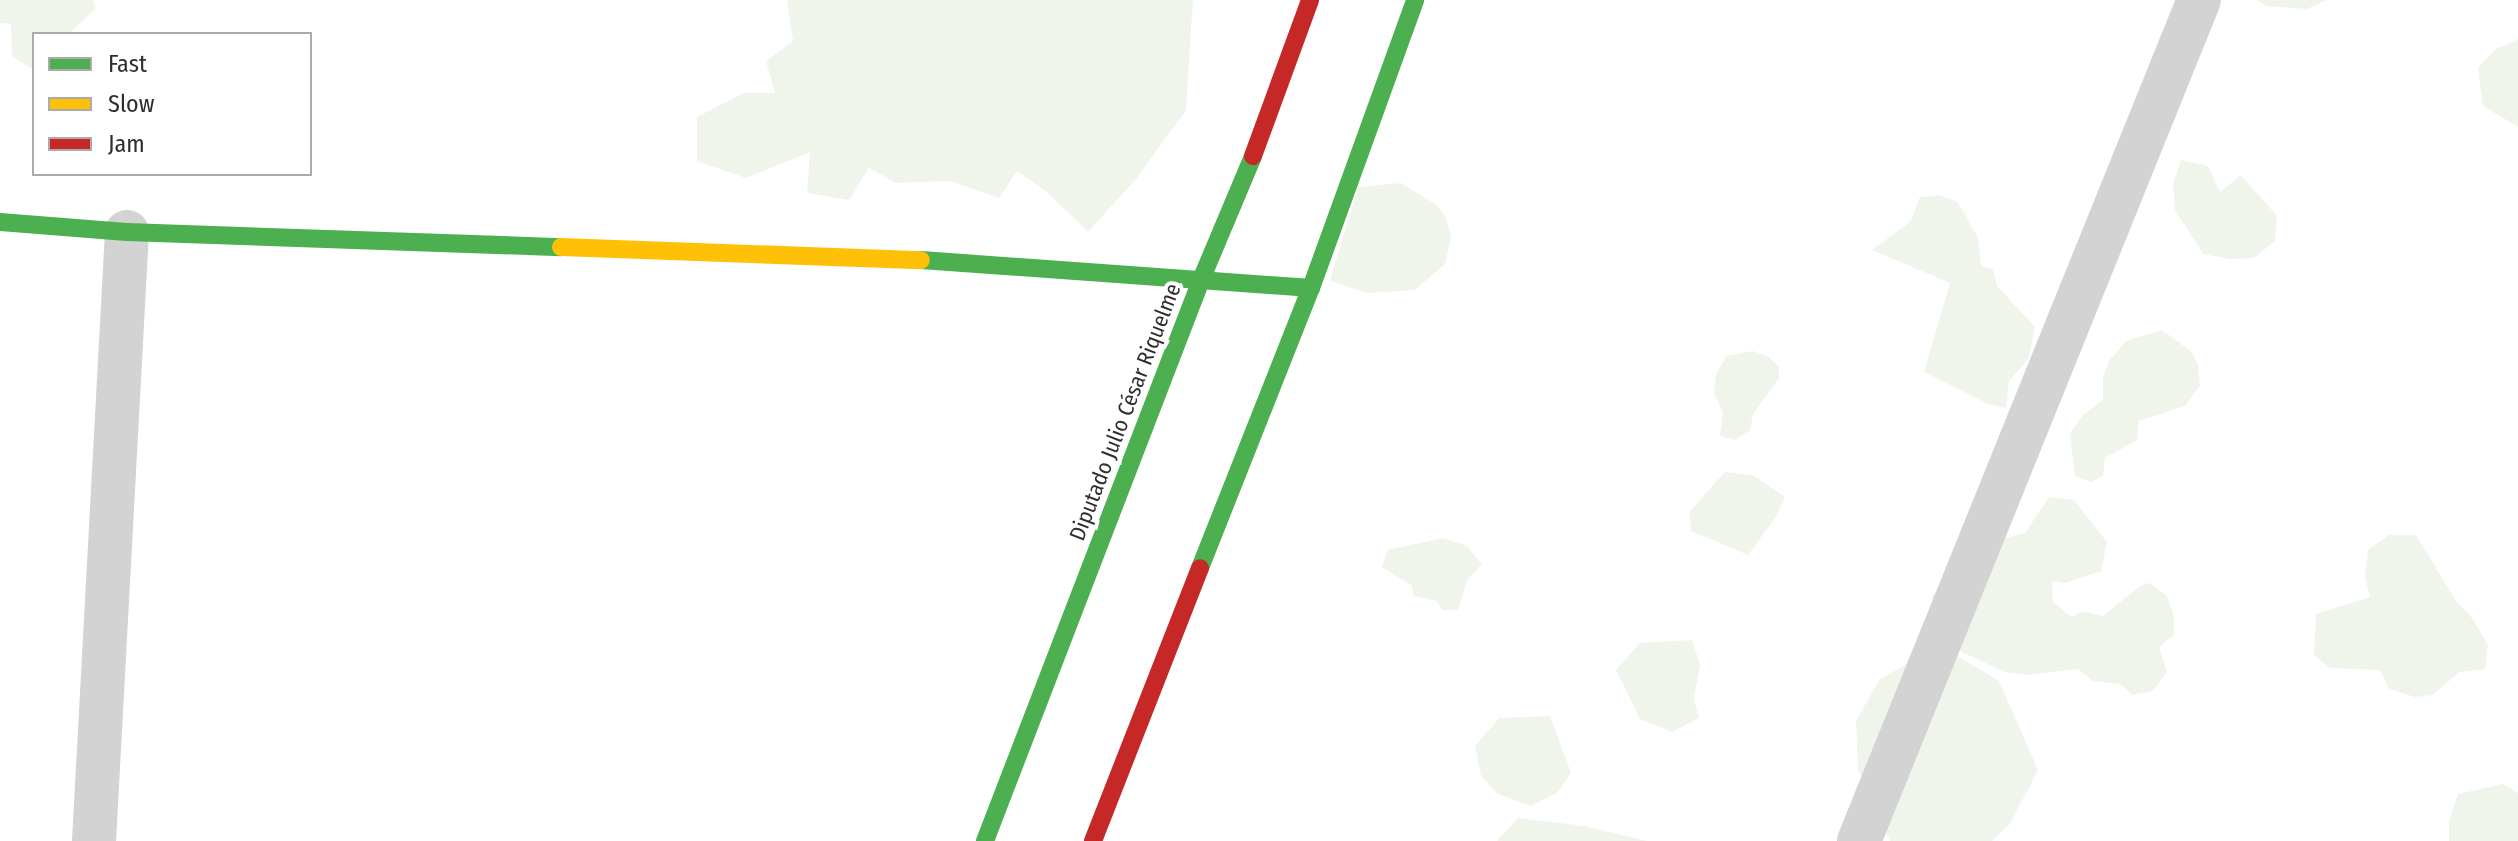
<!DOCTYPE html>
<meta charset="utf-8">
<style>
body{margin:0}
#map{position:relative;width:2518px;height:841px;overflow:hidden;background:#fff;font-family:"Fira Sans Condensed",sans-serif}
div>[style]{position:absolute}
[style*='--x']{left:calc(var(--x)*1px);top:calc(var(--y)*1px);width:calc(var(--w)*1px);rotate:calc(var(--a)*1deg)}
.green>*{inset:0;background:#f0f5eb}
.street>*{height:44px;margin:-22px;padding:0 22px;transform-origin:22px;border-radius:22px;background:#d3d3d3}
.fast>*{height:18px;margin:-9px;padding:0 9px;transform-origin:9px;border-radius:9px;background:#4caf50}
.slow>*{height:18px;margin:-9px;padding:0 9px;transform-origin:9px;border-radius:9px;background:#ffc107}
.jam>*{height:18px;margin:-9px;padding:0 9px;transform-origin:9px;border-radius:9px;background:#c62828}
span{translate:-50% -50%;white-space:nowrap;text-align:center;line-height:1.15;-webkit-text-stroke:8px #fff;paint-order:stroke}
.street-label{font-size:22px;color:#2e2e2e}
.legend{position:absolute;left:32px;top:32px;width:280px;height:144px;box-sizing:border-box;background:#fff;border:2px solid #ababab;margin:0;padding:10px 14px;list-style:none;font-size:24px;color:#2e2e2e}
.legend li{display:flex;align-items:center;gap:16px;height:40px}
.legend b{width:40px;border:2px solid #ababab}
</style>
<div id="map">
<div class="green">
<div style="clip-path:polygon(0 0,92px 0,96px 8px,69px 34px,34px 34px,34px 67px,30px 68px,12px 56px,11px 24px,0 23px)"></div>
<div style="clip-path:polygon(787px 0,1193px 0,1186px 110px,1137px 178px,1088px 232px,1046px 191px,1017px 171px,999px 198px,950px 181px,896px 183px,869px 168px,849px 200px,807px 193px,810px 152px,746px 178px,697px 161px,697px 117px,744px 93px,775px 93px,766px 61px,793px 41px)"></div>
<div style="clip-path:polygon(2256px 0,2327px 0,2307px 9px,2267px 6px)"></div>
<div style="clip-path:polygon(2518px 39px,2518px 127px,2483px 106px,2478px 68px,2496px 49px)"></div>
<div style="clip-path:polygon(2181px 160px,2208px 166px,2220px 192px,2241px 175px,2277px 216px,2275px 241px,2254px 258px,2230px 259px,2203px 254px,2175px 210px,2173px 185px)"></div>
<div style="clip-path:polygon(1401px 183px,1437px 205px,1446px 218px,1451px 237px,1445px 264px,1415px 290px,1367px 293px,1330px 281px,1358px 187px)"></div>
<div style="clip-path:polygon(1939px 195px,1958px 202px,1978px 238px,1981px 266px,1993px 269px,1997px 286px,2035px 327px,2029px 358px,2009px 381px,2006px 408px,1988px 404px,1924px 372px,1950px 283px,1872px 250px,1910px 222px,1920px 197px)"></div>
<div style="clip-path:polygon(2162px 330px,2191px 351px,2198px 365px,2200px 385px,2185px 406px,2139px 421px,2137px 440px,2105px 458px,2103px 476px,2091px 482px,2075px 476px,2070px 434px,2083px 415px,2103px 400px,2103px 377px,2109px 361px,2126px 341px)"></div>
<div style="clip-path:polygon(1753px 351px,1769px 357px,1779px 367px,1779px 378px,1753px 414px,1750px 430px,1735px 440px,1720px 436px,1723px 413px,1714px 393px,1716px 375px,1726px 356px)"></div>
<div style="clip-path:polygon(1725px 472px,1753px 475px,1785px 497px,1775px 518px,1748px 555px,1691px 531px,1689px 512px)"></div>
<div style="clip-path:polygon(2049px 497px,2074px 500px,2107px 542px,2101px 571px,2065px 583px,2052px 581px,2053px 602px,2072px 617px,2082px 611px,2103px 616px,2140px 586px,2150px 583px,2167px 596px,2174px 616px,2174px 635px,2159px 647px,2167px 672px,2153px 691px,2132px 695px,2120px 684px,2093px 681px,2078px 669px,2027px 675px,2004px 672px,1933px 638px,1932px 596px,1999px 540px,2025px 533px)"></div>
<div style="clip-path:polygon(2389px 535px,2416px 535px,2456px 601px,2472px 618px,2488px 645px,2485px 669px,2459px 672px,2433px 695px,2415px 697px,2389px 689px,2380px 670px,2330px 668px,2314px 655px,2316px 614px,2370px 597px,2365px 577px,2368px 550px)"></div>
<div style="clip-path:polygon(1443px 538px,1467px 546px,1482px 564px,1467px 580px,1458px 610px,1442px 610px,1437px 601px,1414px 596px,1411px 585px,1382px 567px,1388px 550px)"></div>
<div style="clip-path:polygon(1692px 640px,1700px 665px,1694px 699px,1699px 718px,1672px 732px,1640px 719px,1616px 670px,1640px 643px)"></div>
<div style="clip-path:polygon(1951px 652px,1999px 681px,2038px 770px,2010px 824px,1992px 841px,1890px 841px,1858px 769px,1856px 721px,1879px 680px,1912px 661px)"></div>
<div style="clip-path:polygon(1550px 716px,1571px 773px,1557px 793px,1531px 806px,1498px 794px,1481px 776px,1475px 746px,1499px 718px)"></div>
<div style="clip-path:polygon(2503px 784px,2518px 793px,2518px 841px,2449px 841px,2449px 821px,2458px 794px)"></div>
<div style="clip-path:polygon(1518px 818px,1584px 826px,1647px 841px,1497px 841px)"></div>
</div>
<div class="street">
<div style="--x:94;--y:841;--w:610;--a:-86.9"></div>
<div style="--x:1859;--y:841;--w:907;--a:-67.99"></div>
</div>
<div class="fast">
<div style="--x:0;--y:222;--w:127;--a:4.5"></div>
<div style="--x:127;--y:232;--w:434;--a:2"></div>
<div style="--x:921;--y:260;--w:391;--a:4.1"></div>
<div style="--x:1200;--y:568;--w:301;--a:-68.4"></div>
<div style="--x:1311;--y:288;--w:306;--a:-70.1"></div>
<div style="--x:985;--y:841;--w:601;--a:-68.94"></div>
<div style="--x:1201;--y:280;--w:134;--a:-67.2"></div>
</div>
<div class="slow">
<div style="--x:561;--y:247;--w:360;--a:2.1"></div>
</div>
<div class="jam">
<div style="--x:1253;--y:156;--w:166;--a:-69.9"></div>
<div style="--x:1093;--y:841;--w:293;--a:-68.6"></div>
</div>
<div class="street-label">
<span style="left:1125px;top:412px;rotate:-69deg">Diputado Julio César Riquelme</span>
</div>
<ul class="legend">
<li><b style="height:10px;background:#4caf50"></b>Fast</li>
<li><b style="height:10px;background:#ffc107"></b>Slow</li>
<li><b style="height:10px;background:#c62828"></b>Jam</li>
</ul>
</div>
